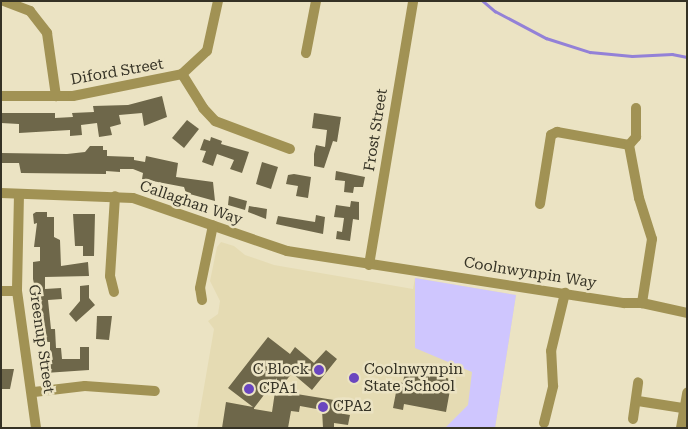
<!DOCTYPE html>
<style>
body{margin:0}
#map{position:relative;width:688px;height:429px;overflow:hidden;background:#ebe3c3;font-family:"Roboto Serif",serif}
div>[style]{position:absolute}
[style*='--x']{left:calc(var(--x)*1px);top:calc(var(--y)*1px);width:calc(var(--w)*1px);rotate:calc(var(--a)*1deg)}
.built>*{inset:0;background:#e5dbb3}
.green>*{inset:0;background:#cfc6fe}
.stream>*{height:2.5px;margin:-1.25px;padding:0 1.25px;transform-origin:1.25px;border-radius:1.25px;background:#9381d7}
.building>*{inset:0;background:#6e674a}
.minor>*{height:10px;margin:-5px;padding:0 5px;transform-origin:5px;border-radius:5px;background:#a19254}
.dots>*{width:14px;height:14px;translate:-50% -50%;box-sizing:border-box;border:2px solid #ebe3c3;border-radius:50%}
span{translate:-50% -50%;white-space:nowrap;text-align:center;line-height:1.15;-webkit-text-stroke:5px #ebe3c3;paint-order:stroke}
.street-label{font-size:15px;color:#353225}
.poi-label{font-size:15px;color:#353225}
.left{translate:0 -50%;text-align:left}
.right{translate:-100% -50%;text-align:right}
.frame{position:absolute;inset:0;border:2px solid #353225;pointer-events:none}
</style>
<div id="map">
<div class="built">
<div style="clip-path:polygon(221px 242px,234px 246px,245px 255px,274px 265px,413px 289px,415px 278px,516px 295px,495px 428px,197px 428px,214px 329px,208px 321px,218px 314px,220px 301px,210px 281px,217px 247px)"></div>
</div>
<div class="green">
<div style="clip-path:polygon(415px 278px,516px 295px,495px 428px,445px 428px,468px 405px,472px 372px,415px 348px)"></div>
</div>
<div class="stream">
<div style="--x:483;--y:1;--w:16;--a:40"></div>
<div style="--x:495;--y:11;--w:58;--a:27.9"></div>
<div style="--x:546;--y:38;--w:46;--a:17.7"></div>
<div style="--x:590;--y:52;--w:42;--a:5.4"></div>
<div style="--x:632;--y:56;--w:40;--a:-2.9"></div>
<div style="--x:672;--y:54;--w:15;--a:11"></div>
</div>
<div class="building">
<div style="clip-path:polygon(162px 96px,167px 117px,144px 126px,142px 113px,119px 115px,121px 124px,110px 127px,112px 135px,99px 137px,97px 123px,81px 125px,82px 135px,70px 136px,70px 130px,19px 133px,19px 124px,1px 123px,1px 113px,55px 113px,55px 118px,73px 117px,72px 113px,94px 112px,93px 106px,128px 105px)"></div>
<div style="clip-path:polygon(314px 113px,341px 117px,337px 142px,333px 141px,324px 168px,314px 166px,314px 154px,316px 145px,325px 147px,327px 130px,312px 128px)"></div>
<div style="clip-path:polygon(187px 120px,199px 129px,184px 148px,172px 138px)"></div>
<div style="clip-path:polygon(211px 137px,222px 141px,221px 144px,249px 152px,242px 173px,230px 169px,234px 160px,217px 154px,213px 166px,202px 162px,206px 151px,200px 150px,204px 139px,210px 141px)"></div>
<div style="clip-path:polygon(90px 146px,103px 146px,103px 150px,107px 150px,107px 156px,134px 157px,134px 160px,145px 162px,146px 156px,178px 163px,176px 177px,213px 182px,215px 201px,186px 193px,184px 187px,142px 179px,143px 173px,133px 169px,120px 169px,120px 172px,106px 171px,106px 174px,21px 173px,19px 163px,1px 163px,1px 153px,67px 154px,85px 152px)"></div>
<div style="clip-path:polygon(262px 162px,278px 167px,271px 189px,256px 184px)"></div>
<div style="clip-path:polygon(336px 171px,365px 177px,363px 187px,354px 187px,353px 193px,344px 192px,345px 181px,335px 180px)"></div>
<div style="clip-path:polygon(294px 174px,311px 177px,308px 198px,296px 196px,298px 186px,286px 184px,288px 175px)"></div>
<div style="clip-path:polygon(229px 196px,247px 201px,245px 210px,228px 205px)"></div>
<div style="clip-path:polygon(351px 201px,359px 202px,359px 220px,353px 219px,350px 241px,336px 239px,337px 231px,342px 232px,344px 218px,334px 217px,336px 205px,350px 207px)"></div>
<div style="clip-path:polygon(249px 206px,267px 209px,266px 219px,248px 212px)"></div>
<div style="clip-path:polygon(36px 212px,47px 212px,47px 217px,54px 217px,54px 237px,60px 240px,61px 266px,88px 262px,89px 276px,45px 277px,45px 289px,61px 288px,62px 299px,48px 300px,51px 329px,55px 329px,56px 348px,61px 348px,62px 359px,80px 359px,80px 347px,89px 347px,89px 370px,45px 373px,45px 362px,50px 361px,50px 342px,40px 342px,40px 312px,33px 279px,33px 262px,40px 261px,40px 247px,34px 247px,37px 223px,34px 224px,33px 214px)"></div>
<div style="clip-path:polygon(73px 214px,95px 214px,94px 256px,83px 256px,83px 246px,75px 246px)"></div>
<div style="clip-path:polygon(316px 215px,325px 217px,323px 234px,276px 224px,278px 216px,315px 222px)"></div>
<div style="clip-path:polygon(89px 285px,89px 298px,95px 305px,76px 322px,69px 314px,80px 301px,80px 286px)"></div>
<div style="clip-path:polygon(97px 316px,112px 316px,109px 340px,96px 339px)"></div>
<div style="clip-path:polygon(evenodd,268px 337px,290px 354px,295px 347px,314px 363px,326px 350px,337px 359px,312px 390px,292px 373px,278px 391px,340px 401px,338px 413px,350px 415px,348px 425px,334px 423px,334px 428px,323px 428px,322px 410px,300px 406px,299px 412px,291px 411px,288px 428px,222px 428px,226px 402px,253px 407px,228px 388px,268px 337px,277px 378px,272px 412px,254px 409px,254px 408px,277px 378px)"></div>
<div style="clip-path:polygon(1px 369px,14px 369px,10px 389px,1px 389px)"></div>
<div style="clip-path:polygon(405px 371px,452px 379px,446px 412px,404px 404px,403px 410px,393px 408px,398px 382px,403px 383px)"></div>
</div>
<div class="minor">
<div style="--x:4;--y:1;--w:28;--a:21"></div>
<div style="--x:30;--y:11;--w:28;--a:52"></div>
<div style="--x:47;--y:33;--w:64;--a:81.9"></div>
<div style="--x:306;--y:53;--w:53;--a:-79.1"></div>
<div style="--x:182;--y:74;--w:40;--a:58"></div>
<div style="--x:203;--y:108;--w:18;--a:47"></div>
<div style="--x:215;--y:121;--w:80;--a:20.5"></div>
<div style="--x:1;--y:96;--w:72;--a:0"></div>
<div style="--x:73;--y:96;--w:111;--a:-11.4"></div>
<div style="--x:182;--y:74;--w:34;--a:-43"></div>
<div style="--x:207;--y:51;--w:51;--a:-77.6"></div>
<div style="--x:629;--y:145;--w:11;--a:-49"></div>
<div style="--x:636;--y:137;--w:29;--a:-90"></div>
<div style="--x:1;--y:193;--w:132;--a:2.2"></div>
<div style="--x:133;--y:198;--w:163;--a:19"></div>
<div style="--x:287;--y:251;--w:341;--a:8.8"></div>
<div style="--x:624;--y:303;--w:18;--a:0"></div>
<div style="--x:642;--y:303;--w:46;--a:12.5"></div>
<div style="--x:19;--y:194;--w:97;--a:91.2"></div>
<div style="--x:17;--y:291;--w:138;--a:82.1"></div>
<div style="--x:540;--y:204;--w:70;--a:-80.9"></div>
<div style="--x:551;--y:135;--w:7;--a:-27"></div>
<div style="--x:557;--y:132;--w:73;--a:10.2"></div>
<div style="--x:629;--y:145;--w:54;--a:79.3"></div>
<div style="--x:639;--y:198;--w:43;--a:72.4"></div>
<div style="--x:652;--y:239;--w:65;--a:98.9"></div>
<div style="--x:369;--y:265;--w:268;--a:-80.5"></div>
<div style="--x:1;--y:291;--w:16;--a:0"></div>
<div style="--x:114;--y:292;--w:16;--a:-104"></div>
<div style="--x:110;--y:276;--w:80;--a:-86.4"></div>
<div style="--x:202;--y:300;--w:12;--a:-99"></div>
<div style="--x:200;--y:288;--w:64;--a:-78.3"></div>
<div style="--x:34;--y:392;--w:51;--a:-6.7"></div>
<div style="--x:85;--y:386;--w:70;--a:4.1"></div>
<div style="--x:638;--y:401;--w:45;--a:9"></div>
<div style="--x:633;--y:419;--w:37;--a:-82"></div>
<div style="--x:544;--y:423;--w:38;--a:-76"></div>
<div style="--x:553;--y:386;--w:35;--a:-93"></div>
<div style="--x:551;--y:351;--w:60;--a:-76.4"></div>
<div style="--x:681;--y:428;--w:36;--a:-80"></div>
</div>
<div class="dots">
<div style="left:319px;top:370px;background:#6a46bf"></div>
<div style="left:354px;top:378px;background:#6a46bf"></div>
<div style="left:249px;top:389px;background:#6a46bf"></div>
<div style="left:323px;top:407px;background:#6a46bf"></div>
</div>
<div class="street-label">
<span style="left:117px;top:72px;rotate:-10deg">Diford Street</span>
<span style="left:376px;top:130px;rotate:-81deg">Frost Street</span>
<span style="left:191px;top:203px;rotate:19deg">Callaghan Way</span>
<span style="left:530px;top:273px;rotate:9deg">Coolnwynpin Way</span>
<span style="left:41px;top:339px;rotate:82deg">Greenup Street</span>
</div>
<div class="poi-label">
<span class="left" style="left:364px;top:378px">Coolnwynpin<br>State School</span>
<span class="right" style="left:309px;top:370px">C Block</span>
<span class="left" style="left:259px;top:389px">CPA1</span>
<span class="left" style="left:333px;top:407px">CPA2</span>
</div>
<div class="frame"></div>
</div>
